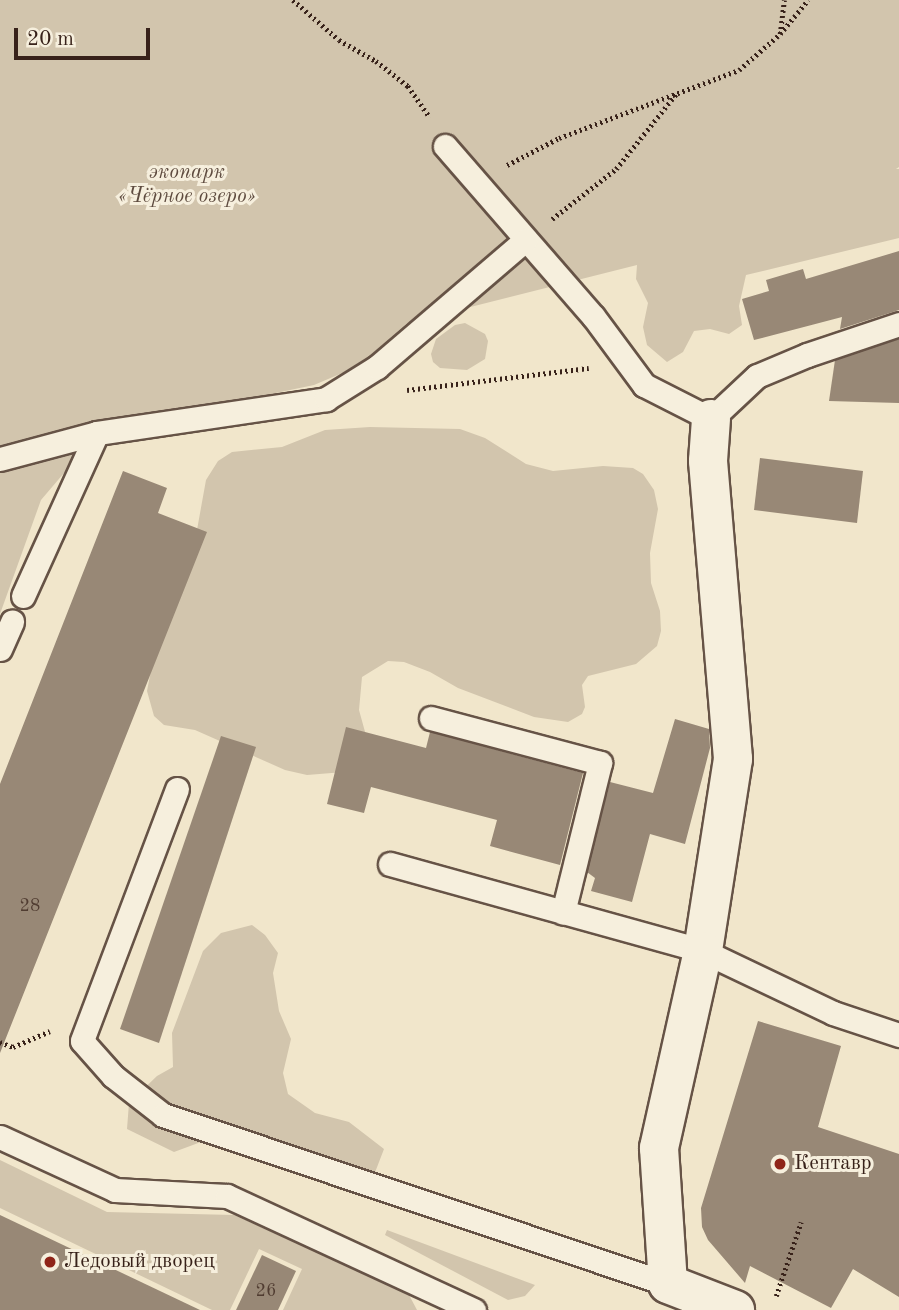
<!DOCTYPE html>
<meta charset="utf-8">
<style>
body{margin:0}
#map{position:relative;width:899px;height:1310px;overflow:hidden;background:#f1e6cb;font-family:"Old Standard TT",serif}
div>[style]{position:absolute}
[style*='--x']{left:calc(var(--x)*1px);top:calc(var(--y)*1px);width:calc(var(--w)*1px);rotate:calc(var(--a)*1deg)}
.green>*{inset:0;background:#d2c5ad}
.building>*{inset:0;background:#988876}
.path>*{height:4.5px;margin-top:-2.25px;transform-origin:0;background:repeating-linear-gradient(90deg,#38221a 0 2px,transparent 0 5.5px)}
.roads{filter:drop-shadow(2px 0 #665346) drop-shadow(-2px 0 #665346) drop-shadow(0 2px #665346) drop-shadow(0 -2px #665346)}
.service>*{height:23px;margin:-11.5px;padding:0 11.5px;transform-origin:11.5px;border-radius:11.5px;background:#f6efdd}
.minor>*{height:38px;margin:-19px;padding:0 19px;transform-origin:19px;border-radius:19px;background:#f6efdd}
.dots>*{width:19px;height:19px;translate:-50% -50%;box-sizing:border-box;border:4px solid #f6efdd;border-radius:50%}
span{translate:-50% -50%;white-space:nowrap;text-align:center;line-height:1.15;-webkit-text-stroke:6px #f6efdd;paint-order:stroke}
.number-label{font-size:18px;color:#503c31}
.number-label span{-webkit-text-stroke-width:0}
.park-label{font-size:21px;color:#5e4b3f;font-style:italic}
.poi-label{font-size:21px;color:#38221a}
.left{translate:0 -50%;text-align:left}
.scale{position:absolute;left:14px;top:28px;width:136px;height:32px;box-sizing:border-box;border:4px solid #38221a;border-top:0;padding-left:9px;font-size:21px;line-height:24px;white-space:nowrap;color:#38221a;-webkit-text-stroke:5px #f6efdd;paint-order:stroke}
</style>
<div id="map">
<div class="green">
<div style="clip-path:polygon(0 0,899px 0,899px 167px,896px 169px,899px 169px,899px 238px,746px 275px,739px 306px,742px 325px,729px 334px,710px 329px,694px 331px,683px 352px,667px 362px,647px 345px,643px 327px,648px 303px,636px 279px,637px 265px,407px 323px,368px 357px,347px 371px,314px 385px,157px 418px,87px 446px,41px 500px,0 614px)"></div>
<div style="clip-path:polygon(465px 323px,485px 334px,488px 341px,485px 359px,467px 370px,440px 368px,433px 362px,431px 354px,436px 339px,455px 325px)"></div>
<div style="clip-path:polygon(370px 427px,460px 429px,485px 438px,526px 464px,553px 471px,603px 466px,633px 468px,643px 474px,654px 490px,658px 509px,650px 553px,651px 583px,660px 611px,661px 631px,657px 646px,636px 664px,588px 676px,582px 685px,585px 707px,582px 714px,568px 722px,534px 717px,458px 688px,430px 672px,404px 662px,388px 661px,362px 677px,359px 710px,367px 739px,344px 772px,307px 775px,285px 770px,195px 730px,164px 725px,154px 716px,147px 691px,153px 660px,195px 541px,206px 480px,218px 461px,232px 452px,282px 447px,325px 430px)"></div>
<div style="clip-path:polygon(252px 925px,265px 935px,278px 953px,273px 973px,279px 1011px,291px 1039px,283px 1073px,288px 1094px,315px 1113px,349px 1122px,384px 1149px,374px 1175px,359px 1188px,340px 1190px,307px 1170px,209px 1139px,174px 1152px,127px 1129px,129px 1103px,157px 1076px,173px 1067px,172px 1033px,203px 951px,221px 933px)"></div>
<div style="clip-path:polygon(0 1160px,107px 1212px,234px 1215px,408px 1293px,417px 1310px,283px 1310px,302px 1269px,259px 1249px,230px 1310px,212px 1310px,0 1208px)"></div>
<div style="clip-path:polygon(387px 1230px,535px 1285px,525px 1296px,508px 1300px,385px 1235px)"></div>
</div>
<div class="building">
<div style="clip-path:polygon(899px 251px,899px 310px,840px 329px,842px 317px,754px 340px,742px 299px,769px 291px,766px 280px,803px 269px,806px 279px)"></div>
<div style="clip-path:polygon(899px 339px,899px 403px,829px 401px,835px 360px)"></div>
<div style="clip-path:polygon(760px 458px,863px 471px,857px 523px,754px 510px)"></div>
<div style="clip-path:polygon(123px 471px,167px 488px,158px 513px,207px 532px,0 1053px,0 784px)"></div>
<div style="clip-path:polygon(675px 719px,709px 729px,710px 748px,685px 844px,650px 834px,632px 902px,591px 891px,595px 878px,587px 872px,610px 782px,653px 793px)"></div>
<div style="clip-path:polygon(346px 727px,426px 748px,430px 732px,583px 773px,560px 865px,490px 846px,497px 820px,371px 787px,364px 813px,327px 804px)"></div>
<div style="clip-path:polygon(221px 736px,256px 747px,159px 1043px,120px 1029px)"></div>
<div style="clip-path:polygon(758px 1021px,841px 1046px,818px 1127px,899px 1154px,899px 1297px,853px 1269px,831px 1308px,750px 1266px,745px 1283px,708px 1240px,702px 1227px,701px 1208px)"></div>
<div style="clip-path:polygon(0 1215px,200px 1310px,0 1310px)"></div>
<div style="clip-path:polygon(262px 1255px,296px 1271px,278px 1310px,236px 1310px)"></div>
</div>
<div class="path">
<div style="--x:293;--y:0;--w:61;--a:41"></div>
<div style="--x:339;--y:40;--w:43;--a:29.6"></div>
<div style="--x:376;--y:61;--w:41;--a:38"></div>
<div style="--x:408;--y:86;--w:38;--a:55"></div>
<div style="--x:780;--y:34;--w:34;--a:-83"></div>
<div style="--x:507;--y:165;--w:59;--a:-27.4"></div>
<div style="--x:559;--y:138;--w:192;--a:-20.7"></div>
<div style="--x:739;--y:70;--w:55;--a:-41.3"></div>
<div style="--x:780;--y:34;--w:44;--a:-50.5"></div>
<div style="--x:552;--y:219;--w:81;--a:-38"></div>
<div style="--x:616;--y:169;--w:96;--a:-51.3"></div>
<div style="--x:407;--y:390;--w:183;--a:-6.9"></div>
<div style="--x:0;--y:1042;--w:14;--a:21"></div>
<div style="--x:13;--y:1047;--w:40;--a:-23.4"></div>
<div style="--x:776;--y:1296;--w:78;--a:-71.3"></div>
</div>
<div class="roads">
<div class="service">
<div style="--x:445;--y:146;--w:225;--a:49"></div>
<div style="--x:593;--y:316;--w:86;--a:53.5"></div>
<div style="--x:644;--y:385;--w:75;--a:26.9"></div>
<div style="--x:711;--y:419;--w:63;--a:-43.1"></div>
<div style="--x:757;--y:376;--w:54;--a:-22.8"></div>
<div style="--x:807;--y:355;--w:97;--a:-18.6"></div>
<div style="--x:0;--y:459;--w:100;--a:-15"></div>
<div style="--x:97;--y:433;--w:232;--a:-8.4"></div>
<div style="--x:326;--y:399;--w:60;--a:-32.1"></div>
<div style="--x:377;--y:367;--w:195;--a:-40.6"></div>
<div style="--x:23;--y:596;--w:179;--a:-65.6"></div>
<div style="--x:0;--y:649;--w:30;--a:-66"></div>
<div style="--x:431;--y:718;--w:175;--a:14.9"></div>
<div style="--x:600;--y:763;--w:154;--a:103.9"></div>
<div style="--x:177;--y:789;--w:269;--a:110.7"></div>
<div style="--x:82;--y:1041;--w:47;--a:48.5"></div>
<div style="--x:113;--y:1076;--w:63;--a:38"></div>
<div style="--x:163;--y:1115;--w:533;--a:18.5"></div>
<div style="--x:390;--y:864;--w:325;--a:15.5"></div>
<div style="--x:703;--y:951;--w:144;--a:25.5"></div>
<div style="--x:833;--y:1013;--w:70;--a:18.4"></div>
<div style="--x:0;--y:1137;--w:127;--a:24.7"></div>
<div style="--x:115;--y:1190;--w:112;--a:3.1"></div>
<div style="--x:227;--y:1196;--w:272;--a:24.8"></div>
</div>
<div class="minor">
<div style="--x:711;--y:419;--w:42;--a:94.1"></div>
<div style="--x:708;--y:461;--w:299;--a:85.2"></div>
<div style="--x:733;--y:759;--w:194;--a:98.9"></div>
<div style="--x:703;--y:951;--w:202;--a:102.6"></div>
<div style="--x:659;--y:1148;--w:136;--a:86.2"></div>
<div style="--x:668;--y:1284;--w:72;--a:21.2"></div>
</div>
</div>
<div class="dots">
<div style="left:780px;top:1164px;background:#8f2418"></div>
<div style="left:50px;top:1262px;background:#8f2418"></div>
</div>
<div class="number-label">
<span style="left:30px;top:906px">28</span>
<span style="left:266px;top:1291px">26</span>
</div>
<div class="park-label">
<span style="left:187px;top:185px">экопарк<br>«Чёрное озеро»</span>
</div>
<div class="poi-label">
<span class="left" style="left:794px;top:1164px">Кентавр</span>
<span class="left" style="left:64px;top:1262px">Ледовый дворец</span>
</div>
<div class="scale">20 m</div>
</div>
